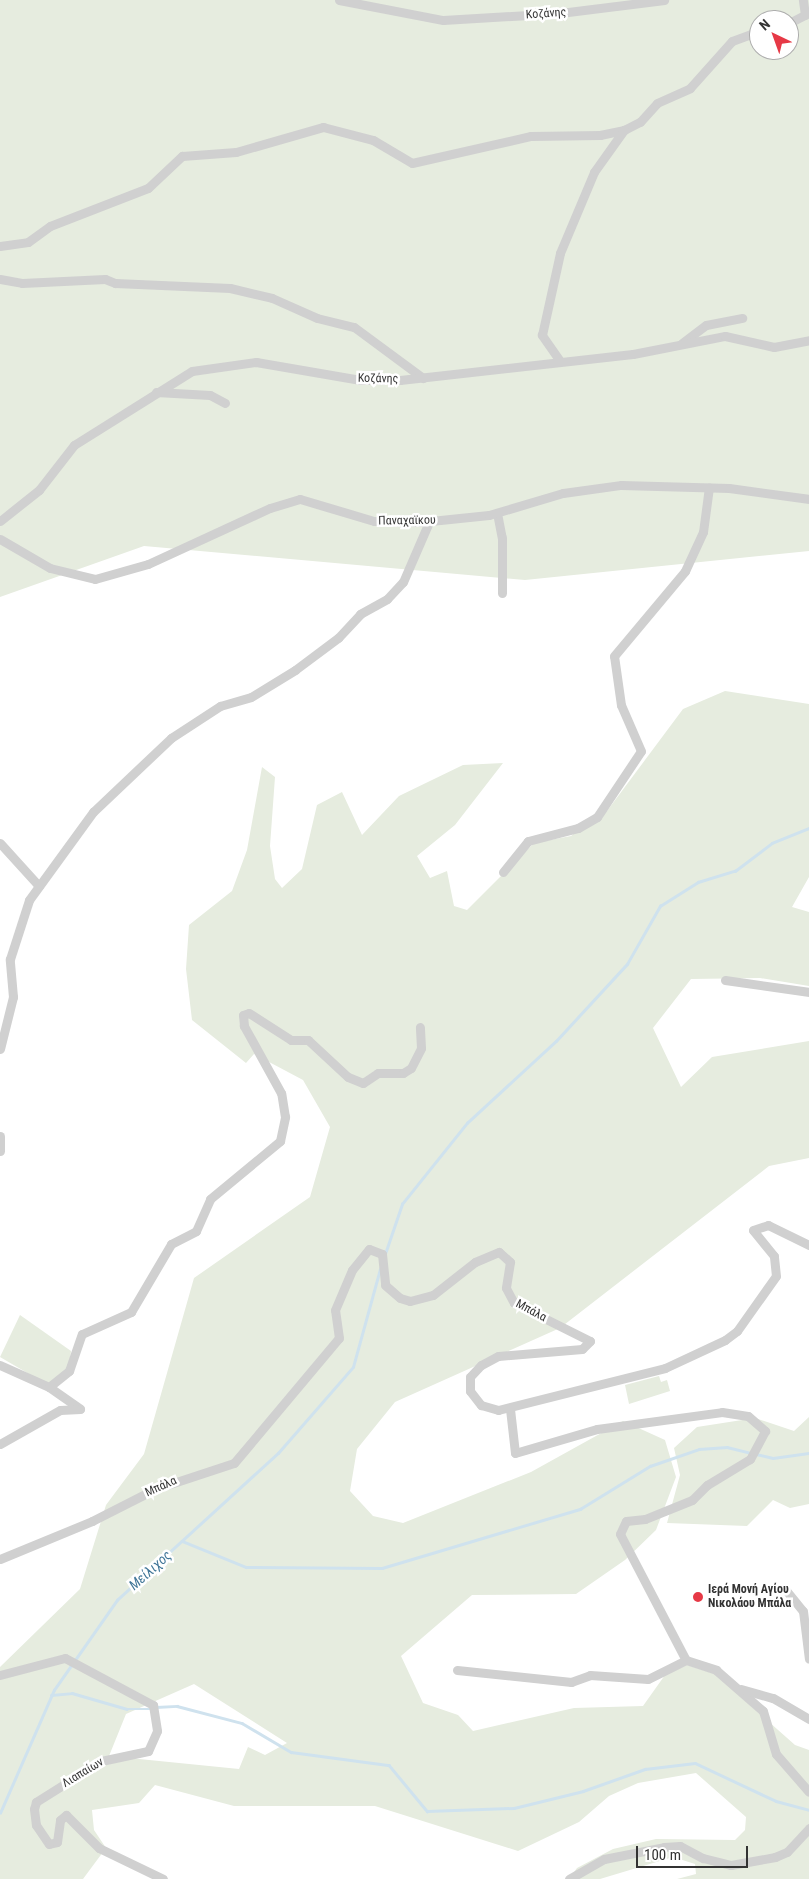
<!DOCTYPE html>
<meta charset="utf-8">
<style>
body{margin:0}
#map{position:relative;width:809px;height:1879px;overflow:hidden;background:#fff;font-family:"Roboto Condensed",sans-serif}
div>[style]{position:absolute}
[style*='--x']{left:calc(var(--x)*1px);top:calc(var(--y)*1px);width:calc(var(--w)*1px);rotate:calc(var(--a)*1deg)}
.green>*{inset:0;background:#e6ecdf}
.stream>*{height:2.5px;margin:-1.25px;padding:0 1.25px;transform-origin:1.25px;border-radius:1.25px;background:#cfe2ee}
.minor>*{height:9px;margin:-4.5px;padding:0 4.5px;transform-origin:4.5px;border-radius:4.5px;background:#d0d0d0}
.dots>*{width:14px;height:14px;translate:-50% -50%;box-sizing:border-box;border:2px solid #fff;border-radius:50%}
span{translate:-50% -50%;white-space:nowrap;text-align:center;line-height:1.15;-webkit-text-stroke:5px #fff;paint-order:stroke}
.street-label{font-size:12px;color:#333}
.poi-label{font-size:12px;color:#333;font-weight:700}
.left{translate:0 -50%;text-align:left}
.water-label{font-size:14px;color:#3f7597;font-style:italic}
.north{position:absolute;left:749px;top:10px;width:50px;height:50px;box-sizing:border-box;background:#fff;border:1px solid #adadad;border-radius:50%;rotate:318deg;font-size:14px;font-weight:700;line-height:20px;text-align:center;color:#333}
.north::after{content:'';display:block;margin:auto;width:18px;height:22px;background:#e63946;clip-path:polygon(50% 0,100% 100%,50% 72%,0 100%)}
.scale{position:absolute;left:636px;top:1846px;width:112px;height:22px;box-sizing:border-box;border:2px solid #333;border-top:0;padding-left:6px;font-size:15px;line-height:18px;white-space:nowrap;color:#333;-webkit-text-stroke:4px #fff;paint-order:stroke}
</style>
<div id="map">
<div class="green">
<div style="clip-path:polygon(evenodd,0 0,809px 0,809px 551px,525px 580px,144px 546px,0 597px,0 0,759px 20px,789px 20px,789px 50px,759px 50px,759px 20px)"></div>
<div style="clip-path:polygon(evenodd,725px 691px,809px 704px,809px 877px,792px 907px,809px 912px,809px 986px,760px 978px,691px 979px,653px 1028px,681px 1087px,712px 1057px,809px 1041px,809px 1158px,769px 1166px,560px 1328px,395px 1402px,357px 1449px,350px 1491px,373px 1516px,403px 1523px,531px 1472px,623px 1421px,665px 1440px,676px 1477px,656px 1530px,625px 1560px,576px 1594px,472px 1595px,401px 1656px,423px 1703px,458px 1715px,473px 1731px,574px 1708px,643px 1706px,665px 1675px,687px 1665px,715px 1674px,795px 1745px,809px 1750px,809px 1879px,677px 1879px,696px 1874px,695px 1864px,673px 1857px,600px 1879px,569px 1879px,577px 1868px,613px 1849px,656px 1839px,735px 1840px,745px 1830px,746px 1817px,696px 1773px,638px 1783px,609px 1796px,579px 1822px,518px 1851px,375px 1806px,234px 1806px,155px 1785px,139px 1803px,92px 1810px,94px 1830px,106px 1848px,83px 1879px,0 1879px,0 1667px,80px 1589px,106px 1505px,144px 1454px,194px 1278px,310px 1197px,330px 1127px,303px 1080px,254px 1054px,246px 1063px,192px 1020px,186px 969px,189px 925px,232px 891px,247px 850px,262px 767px,275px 777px,270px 846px,275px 879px,282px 888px,302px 869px,317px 805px,342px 792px,362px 835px,399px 796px,463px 765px,503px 763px,455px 825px,417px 856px,430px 878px,447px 871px,454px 906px,467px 910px,534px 843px,571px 836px,592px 817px,607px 811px,683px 709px,725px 691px,194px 1684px,287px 1743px,265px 1755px,248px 1747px,239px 1769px,119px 1757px,107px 1761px,126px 1714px,194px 1684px)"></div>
<div style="clip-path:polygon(20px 1315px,71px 1351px,69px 1367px,48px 1385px,0 1357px)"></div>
<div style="clip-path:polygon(659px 1376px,661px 1382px,667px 1380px,670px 1391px,629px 1404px,625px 1385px)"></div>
<div style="clip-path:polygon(809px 1417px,809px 1504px,790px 1508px,773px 1500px,747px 1526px,667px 1523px,680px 1475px,674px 1448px,697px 1427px,755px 1418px,794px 1431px)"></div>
</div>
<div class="stream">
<div style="--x:385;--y:1254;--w:53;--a:-71.2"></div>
<div style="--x:402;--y:1204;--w:104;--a:-51.3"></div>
<div style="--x:467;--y:1123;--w:121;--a:-42.7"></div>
<div style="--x:556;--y:1041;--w:105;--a:-47.3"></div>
<div style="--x:627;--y:964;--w:67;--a:-60.4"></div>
<div style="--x:660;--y:906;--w:45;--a:-32.3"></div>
<div style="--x:698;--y:882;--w:39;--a:-17"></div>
<div style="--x:735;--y:871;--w:46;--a:-37.1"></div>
<div style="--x:772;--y:843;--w:40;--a:-22"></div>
<div style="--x:756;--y:1454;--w:17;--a:13"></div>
<div style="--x:773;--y:1458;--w:36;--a:-8"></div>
<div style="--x:182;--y:1541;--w:69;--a:22.1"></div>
<div style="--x:246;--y:1567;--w:136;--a:0.4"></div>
<div style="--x:382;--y:1568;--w:207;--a:-16.6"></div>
<div style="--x:580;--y:1509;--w:82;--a:-31.6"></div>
<div style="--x:650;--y:1466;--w:52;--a:-19.1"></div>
<div style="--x:699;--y:1449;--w:28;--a:-4"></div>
<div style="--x:727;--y:1447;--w:25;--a:14"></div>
<div style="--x:51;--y:1695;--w:21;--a:-5"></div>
<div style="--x:72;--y:1693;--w:57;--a:16.2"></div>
<div style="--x:127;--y:1709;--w:24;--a:0"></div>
<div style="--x:156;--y:1707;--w:21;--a:-3"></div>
<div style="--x:177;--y:1706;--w:67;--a:14.7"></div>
<div style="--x:242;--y:1723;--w:57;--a:30.6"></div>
<div style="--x:291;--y:1752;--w:99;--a:7.6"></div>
<div style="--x:389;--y:1765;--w:60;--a:50.4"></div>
<div style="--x:427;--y:1811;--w:87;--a:-2"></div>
<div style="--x:514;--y:1808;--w:71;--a:-13.8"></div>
<div style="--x:583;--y:1791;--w:66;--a:-19.5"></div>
<div style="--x:645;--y:1769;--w:50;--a:-6.8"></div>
<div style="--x:695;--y:1763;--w:89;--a:25.1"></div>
<div style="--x:776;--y:1801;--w:34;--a:15"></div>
<div style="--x:0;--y:1813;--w:134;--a:-66.3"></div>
<div style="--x:54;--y:1690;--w:110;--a:-55"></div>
<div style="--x:117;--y:1600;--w:218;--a:-42.4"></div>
<div style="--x:278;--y:1453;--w:114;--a:-48.9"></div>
<div style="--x:353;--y:1367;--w:102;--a:-74.6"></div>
</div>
<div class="minor">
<div style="--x:339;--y:0;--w:106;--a:10.9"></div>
<div style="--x:443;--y:20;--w:117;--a:-3.4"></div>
<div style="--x:560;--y:13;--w:105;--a:-7.1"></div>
<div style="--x:789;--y:23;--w:18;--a:-27"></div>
<div style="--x:805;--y:15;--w:15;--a:-98"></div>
<div style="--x:0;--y:246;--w:28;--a:-8"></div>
<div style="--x:28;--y:242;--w:27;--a:-36"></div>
<div style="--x:50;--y:226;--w:105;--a:-21.2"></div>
<div style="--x:148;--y:188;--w:47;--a:-43.3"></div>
<div style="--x:182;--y:156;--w:54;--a:-4.2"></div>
<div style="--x:236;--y:152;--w:91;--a:-16"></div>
<div style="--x:323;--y:127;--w:52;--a:14.6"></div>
<div style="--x:373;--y:140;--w:45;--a:30.5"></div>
<div style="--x:412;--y:163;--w:122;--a:-12.8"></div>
<div style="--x:531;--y:136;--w:69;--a:-0.8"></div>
<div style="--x:600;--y:135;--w:25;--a:-12"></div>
<div style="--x:624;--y:130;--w:18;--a:-27"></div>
<div style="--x:640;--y:122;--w:25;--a:-48"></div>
<div style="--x:657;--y:103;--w:36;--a:-24"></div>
<div style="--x:690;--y:88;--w:63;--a:-48.2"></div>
<div style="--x:732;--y:41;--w:29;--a:-20"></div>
<div style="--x:0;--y:279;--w:22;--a:10"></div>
<div style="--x:22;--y:283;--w:83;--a:-2.8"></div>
<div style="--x:105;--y:279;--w:11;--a:22"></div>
<div style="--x:115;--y:283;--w:115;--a:2.5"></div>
<div style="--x:230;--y:288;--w:43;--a:13.4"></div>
<div style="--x:272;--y:298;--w:49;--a:24"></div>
<div style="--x:317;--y:318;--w:38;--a:14"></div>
<div style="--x:354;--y:327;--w:86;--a:36.5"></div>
<div style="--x:682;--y:343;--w:30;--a:-37"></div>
<div style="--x:706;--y:325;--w:37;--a:-11"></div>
<div style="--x:560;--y:361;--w:32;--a:-125"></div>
<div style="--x:542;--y:335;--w:84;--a:-77.6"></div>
<div style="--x:560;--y:253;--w:88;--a:-67.2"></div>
<div style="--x:594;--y:172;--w:52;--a:-54.5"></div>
<div style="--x:156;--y:392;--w:54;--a:3.2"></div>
<div style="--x:210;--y:395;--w:17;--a:28"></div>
<div style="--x:497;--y:513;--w:25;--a:79"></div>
<div style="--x:502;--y:538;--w:55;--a:90"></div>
<div style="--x:0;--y:521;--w:50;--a:-38.5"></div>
<div style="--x:39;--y:490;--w:57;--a:-52.1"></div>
<div style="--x:74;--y:445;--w:139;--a:-32.1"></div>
<div style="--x:192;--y:371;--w:65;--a:-8"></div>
<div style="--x:256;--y:362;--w:106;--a:9.8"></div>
<div style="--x:360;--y:380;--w:40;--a:0"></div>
<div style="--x:400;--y:380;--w:234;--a:-6.4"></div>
<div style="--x:633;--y:354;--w:94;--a:-11.1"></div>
<div style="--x:725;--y:336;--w:50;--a:12.7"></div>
<div style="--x:774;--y:347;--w:36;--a:-11"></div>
<div style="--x:0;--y:539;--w:58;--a:30.1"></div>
<div style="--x:50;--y:568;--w:46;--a:13.7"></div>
<div style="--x:95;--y:579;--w:55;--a:-15.8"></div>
<div style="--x:148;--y:564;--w:134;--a:-24.7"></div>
<div style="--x:270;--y:508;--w:31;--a:-17"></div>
<div style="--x:300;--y:499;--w:77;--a:16.6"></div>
<div style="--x:374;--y:521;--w:47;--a:1.2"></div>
<div style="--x:421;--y:522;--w:68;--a:-5.9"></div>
<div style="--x:489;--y:515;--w:77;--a:-16.6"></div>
<div style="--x:563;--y:493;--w:59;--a:-7.9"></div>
<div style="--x:621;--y:485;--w:108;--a:1.6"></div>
<div style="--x:729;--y:488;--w:81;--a:7.8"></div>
<div style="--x:0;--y:843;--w:58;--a:47.8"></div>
<div style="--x:503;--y:872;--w:40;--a:-51"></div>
<div style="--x:528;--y:841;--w:52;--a:-14.6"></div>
<div style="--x:578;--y:828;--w:22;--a:-30"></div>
<div style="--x:597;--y:817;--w:79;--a:-56.3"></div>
<div style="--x:641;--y:751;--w:50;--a:-113.5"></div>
<div style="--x:621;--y:705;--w:49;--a:-98.1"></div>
<div style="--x:614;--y:656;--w:111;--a:-50.1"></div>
<div style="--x:685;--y:571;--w:43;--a:-65.2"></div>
<div style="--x:703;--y:532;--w:45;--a:-82.4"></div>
<div style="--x:725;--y:980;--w:85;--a:8.1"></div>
<div style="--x:0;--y:1049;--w:54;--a:-76"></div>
<div style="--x:13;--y:997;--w:38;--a:-95"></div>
<div style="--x:10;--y:959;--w:62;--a:-72.1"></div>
<div style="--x:29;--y:900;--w:109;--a:-54"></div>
<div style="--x:93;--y:812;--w:108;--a:-43.5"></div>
<div style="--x:171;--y:738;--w:59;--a:-33.1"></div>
<div style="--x:220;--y:706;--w:32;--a:-16"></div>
<div style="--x:251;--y:697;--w:52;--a:-31.5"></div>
<div style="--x:295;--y:670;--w:54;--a:-36.7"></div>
<div style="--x:338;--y:638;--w:33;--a:-47"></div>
<div style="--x:360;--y:614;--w:31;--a:-29"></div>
<div style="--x:387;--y:599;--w:23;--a:-47"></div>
<div style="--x:403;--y:582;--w:65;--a:-66.6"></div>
<div style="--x:0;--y:1136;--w:15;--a:90"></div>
<div style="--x:0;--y:1365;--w:54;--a:24.2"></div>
<div style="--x:49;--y:1387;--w:38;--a:35"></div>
<div style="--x:80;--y:1409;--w:20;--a:177"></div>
<div style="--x:60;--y:1410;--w:69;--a:150.5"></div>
<div style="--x:49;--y:1387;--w:26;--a:-39"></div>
<div style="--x:69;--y:1371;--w:39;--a:-71"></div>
<div style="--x:82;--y:1334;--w:54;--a:-24.2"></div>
<div style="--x:131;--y:1312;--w:79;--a:-59.5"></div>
<div style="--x:171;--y:1244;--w:28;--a:-27"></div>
<div style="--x:196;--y:1231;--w:35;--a:-66"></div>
<div style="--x:210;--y:1199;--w:91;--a:-39.6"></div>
<div style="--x:280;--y:1141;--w:25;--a:-78"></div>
<div style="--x:285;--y:1117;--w:24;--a:-99"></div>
<div style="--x:281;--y:1093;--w:77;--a:-118.9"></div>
<div style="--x:244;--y:1026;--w:11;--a:-95"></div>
<div style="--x:243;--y:1015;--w:6;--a:-18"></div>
<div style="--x:249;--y:1013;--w:50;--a:32.7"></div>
<div style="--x:291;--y:1040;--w:17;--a:0"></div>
<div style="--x:308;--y:1040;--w:54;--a:42.8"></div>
<div style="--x:348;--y:1077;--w:16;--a:22"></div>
<div style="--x:363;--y:1083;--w:18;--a:-34"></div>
<div style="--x:378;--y:1073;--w:25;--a:0"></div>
<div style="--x:403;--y:1073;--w:9;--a:-32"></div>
<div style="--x:411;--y:1068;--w:22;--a:-63"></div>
<div style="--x:421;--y:1048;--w:21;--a:-93"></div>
<div style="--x:510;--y:1409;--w:44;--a:83.5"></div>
<div style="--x:515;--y:1453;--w:85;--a:-16.3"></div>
<div style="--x:597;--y:1429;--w:126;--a:-7.7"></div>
<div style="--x:722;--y:1412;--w:26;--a:9"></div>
<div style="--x:748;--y:1416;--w:23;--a:41"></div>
<div style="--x:765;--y:1431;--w:32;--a:118"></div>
<div style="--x:750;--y:1459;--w:50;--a:148.8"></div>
<div style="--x:707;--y:1485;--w:21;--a:135"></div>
<div style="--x:692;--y:1500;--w:51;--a:158"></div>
<div style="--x:645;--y:1519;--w:19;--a:174"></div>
<div style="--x:626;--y:1521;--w:14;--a:115"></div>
<div style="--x:620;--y:1534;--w:142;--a:62.4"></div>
<div style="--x:686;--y:1660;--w:32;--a:18"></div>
<div style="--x:716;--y:1670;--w:62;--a:41.1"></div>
<div style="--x:763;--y:1711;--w:45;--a:73.2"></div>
<div style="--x:776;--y:1754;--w:50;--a:49"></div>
<div style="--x:0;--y:1559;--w:100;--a:-22.4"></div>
<div style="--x:92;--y:1521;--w:71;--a:-26.9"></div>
<div style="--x:155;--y:1489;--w:83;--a:-18.2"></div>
<div style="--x:234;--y:1463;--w:163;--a:-50"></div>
<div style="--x:339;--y:1338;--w:28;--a:-98"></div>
<div style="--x:335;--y:1310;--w:43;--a:-67"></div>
<div style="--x:352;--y:1270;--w:27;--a:-51"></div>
<div style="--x:369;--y:1249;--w:14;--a:21"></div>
<div style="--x:382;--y:1254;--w:31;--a:84"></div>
<div style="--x:385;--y:1285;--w:20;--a:41"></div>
<div style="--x:400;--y:1298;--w:10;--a:17"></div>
<div style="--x:410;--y:1301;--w:24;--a:-15"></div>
<div style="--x:433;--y:1295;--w:53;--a:-38.2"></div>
<div style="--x:475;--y:1262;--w:26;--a:-23"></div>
<div style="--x:499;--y:1252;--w:15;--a:42"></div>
<div style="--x:510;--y:1262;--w:26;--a:99"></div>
<div style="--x:506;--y:1288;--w:17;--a:62"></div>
<div style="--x:514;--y:1303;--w:85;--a:26.6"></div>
<div style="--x:590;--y:1341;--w:11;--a:135"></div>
<div style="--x:582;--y:1349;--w:84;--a:175.2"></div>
<div style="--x:498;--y:1356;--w:19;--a:152"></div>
<div style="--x:481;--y:1365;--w:16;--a:133"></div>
<div style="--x:470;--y:1377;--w:14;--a:90"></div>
<div style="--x:470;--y:1391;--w:18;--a:52"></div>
<div style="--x:481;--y:1405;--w:18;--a:16"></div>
<div style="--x:498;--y:1410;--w:172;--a:-14.1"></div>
<div style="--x:665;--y:1368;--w:66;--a:-25"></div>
<div style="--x:725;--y:1340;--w:15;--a:-37"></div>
<div style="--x:737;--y:1331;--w:67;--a:-54.7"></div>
<div style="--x:776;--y:1276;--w:20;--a:-96"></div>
<div style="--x:774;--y:1256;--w:33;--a:-129"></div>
<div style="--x:753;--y:1230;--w:16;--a:-18"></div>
<div style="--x:768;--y:1225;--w:46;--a:26"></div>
<div style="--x:785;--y:1589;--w:28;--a:51"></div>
<div style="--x:803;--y:1611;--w:48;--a:82.9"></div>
<div style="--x:457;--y:1670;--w:115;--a:6"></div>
<div style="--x:571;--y:1682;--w:20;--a:-20"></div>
<div style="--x:590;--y:1675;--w:58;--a:3.9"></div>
<div style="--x:648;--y:1679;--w:42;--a:-26.6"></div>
<div style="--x:0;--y:1675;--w:67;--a:-14.7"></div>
<div style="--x:65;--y:1658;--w:100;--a:28.1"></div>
<div style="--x:153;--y:1705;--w:26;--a:81"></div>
<div style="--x:157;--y:1731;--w:22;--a:114"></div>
<div style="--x:148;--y:1751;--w:48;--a:168"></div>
<div style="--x:101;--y:1761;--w:77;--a:147.8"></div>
<div style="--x:36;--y:1802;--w:7;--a:106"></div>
<div style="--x:34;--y:1809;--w:16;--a:83"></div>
<div style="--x:36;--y:1825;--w:23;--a:56"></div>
<div style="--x:49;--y:1844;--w:8;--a:-14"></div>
<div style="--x:57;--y:1842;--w:22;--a:-82"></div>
<div style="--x:60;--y:1820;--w:8;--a:-40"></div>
<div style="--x:66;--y:1815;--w:47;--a:45"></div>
<div style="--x:99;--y:1848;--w:71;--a:25.8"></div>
<div style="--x:741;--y:1689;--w:33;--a:16"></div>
<div style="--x:773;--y:1698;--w:42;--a:30.3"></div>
<div style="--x:569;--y:1879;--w:40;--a:-29.7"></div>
<div style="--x:604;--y:1859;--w:61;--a:-11.3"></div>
<div style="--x:664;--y:1847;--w:16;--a:-4"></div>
<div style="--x:680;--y:1846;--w:26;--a:28"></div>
<div style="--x:703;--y:1858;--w:29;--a:14"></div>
<div style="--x:731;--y:1865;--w:45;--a:-10.3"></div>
<div style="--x:775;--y:1857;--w:13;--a:-23"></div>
<div style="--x:787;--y:1852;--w:33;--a:-47"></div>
</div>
<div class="dots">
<div style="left:698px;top:1597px;background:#e63946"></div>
</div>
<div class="street-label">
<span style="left:546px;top:14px;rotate:-4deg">Κοζάνης</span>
<span style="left:378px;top:379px;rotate:1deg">Κοζάνης</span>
<span style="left:407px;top:521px;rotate:-1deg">Παναχαϊκου</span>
<span style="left:531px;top:1311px;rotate:28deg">Μπάλα</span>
<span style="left:161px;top:1487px;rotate:-24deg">Μπάλα</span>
<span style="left:83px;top:1773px;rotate:-31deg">Λιαπαίων</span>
</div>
<div class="poi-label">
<span class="left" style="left:708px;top:1597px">Ιερά Μονή Αγίου<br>Νικολάου Μπάλα</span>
</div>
<div class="water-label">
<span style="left:150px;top:1570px;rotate:-42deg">Μείλιχος</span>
</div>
<div class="north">N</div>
<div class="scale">100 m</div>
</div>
